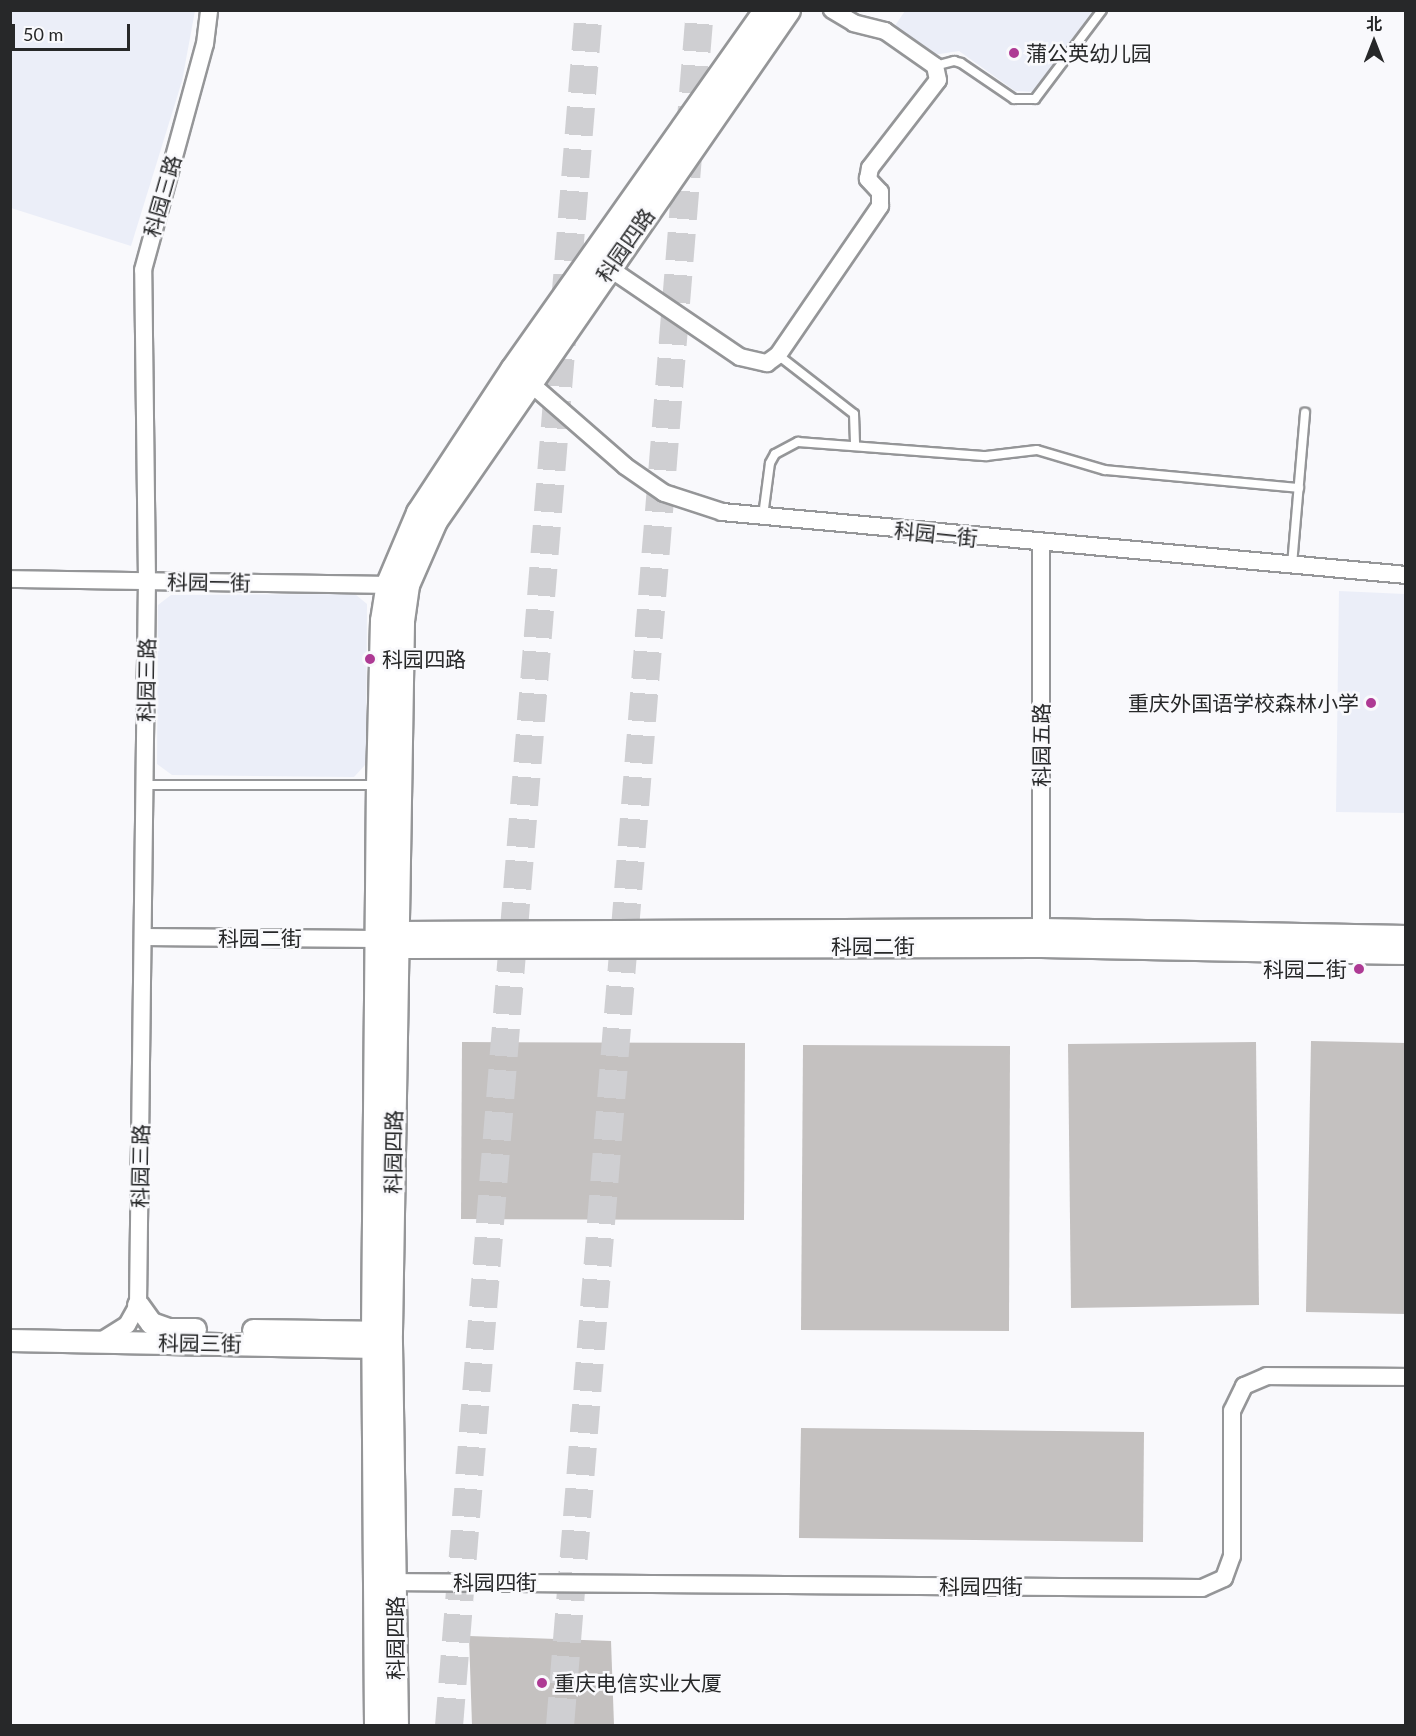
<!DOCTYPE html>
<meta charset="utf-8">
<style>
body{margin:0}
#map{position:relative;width:1416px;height:1736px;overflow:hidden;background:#f9f9fc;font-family:Lato,"Noto Sans SC",sans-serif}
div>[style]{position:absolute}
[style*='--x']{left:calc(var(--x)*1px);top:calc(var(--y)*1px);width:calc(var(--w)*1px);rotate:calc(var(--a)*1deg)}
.built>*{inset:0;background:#ebeef8}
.building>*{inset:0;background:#c4c1c0}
.trunk-tunnel>*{height:28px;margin-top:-14px;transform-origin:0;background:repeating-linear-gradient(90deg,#cfcfd2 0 28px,transparent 0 42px)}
.roads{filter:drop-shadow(2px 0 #959698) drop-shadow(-2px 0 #959698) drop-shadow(0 2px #959698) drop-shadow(0 -2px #959698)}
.service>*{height:8px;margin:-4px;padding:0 4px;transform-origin:4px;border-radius:4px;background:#fff}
.minor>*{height:16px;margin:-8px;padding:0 8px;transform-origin:8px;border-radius:8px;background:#fff}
.tertiary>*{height:21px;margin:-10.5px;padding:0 10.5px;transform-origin:10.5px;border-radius:10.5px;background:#fff}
.secondary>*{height:24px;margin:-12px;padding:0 12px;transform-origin:12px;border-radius:12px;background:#fff}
.dots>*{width:16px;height:16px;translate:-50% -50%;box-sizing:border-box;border:3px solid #f9f9fc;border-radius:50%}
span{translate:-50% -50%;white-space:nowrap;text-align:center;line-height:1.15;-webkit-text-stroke:5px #f9f9fc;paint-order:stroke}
.poi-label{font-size:21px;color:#272829}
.left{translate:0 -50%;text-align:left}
.right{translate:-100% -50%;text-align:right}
.street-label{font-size:21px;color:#272829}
.frame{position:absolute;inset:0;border:12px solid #272829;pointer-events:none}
.north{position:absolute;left:1344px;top:12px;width:60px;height:60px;-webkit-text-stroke:4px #f9f9fc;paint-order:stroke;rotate:0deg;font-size:16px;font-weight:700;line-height:24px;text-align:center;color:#272829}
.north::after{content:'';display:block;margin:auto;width:21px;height:27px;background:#272829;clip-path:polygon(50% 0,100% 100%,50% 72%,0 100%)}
.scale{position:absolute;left:12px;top:24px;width:118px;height:27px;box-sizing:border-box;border:3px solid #272829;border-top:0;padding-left:8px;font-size:18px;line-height:21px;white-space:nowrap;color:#272829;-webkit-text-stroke:4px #f9f9fc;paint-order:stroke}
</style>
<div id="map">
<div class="built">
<div style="clip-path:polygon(11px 10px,195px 11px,182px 81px,131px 246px,11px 208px)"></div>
<div style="clip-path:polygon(905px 11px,1096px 11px,1036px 92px,1015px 91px,959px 51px,933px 55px,894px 27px)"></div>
<div style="clip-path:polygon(1339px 591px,1405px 594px,1405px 813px,1336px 812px)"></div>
<div style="clip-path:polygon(355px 594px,367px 604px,366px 764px,354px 777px,172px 775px,157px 764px,158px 605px,171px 595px)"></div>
</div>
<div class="building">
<div style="clip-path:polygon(1311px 1041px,1406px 1043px,1406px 1314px,1306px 1312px)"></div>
<div style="clip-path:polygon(462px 1042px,745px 1043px,744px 1220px,461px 1219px)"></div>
<div style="clip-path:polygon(1256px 1042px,1259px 1305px,1071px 1308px,1068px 1044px)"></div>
<div style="clip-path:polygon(803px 1045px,1010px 1046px,1009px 1331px,801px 1330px)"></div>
<div style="clip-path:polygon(801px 1428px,1144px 1432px,1143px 1542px,799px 1538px)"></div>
<div style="clip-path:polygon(469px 1636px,611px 1641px,614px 1725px,472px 1725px)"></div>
</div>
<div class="trunk-tunnel">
<div style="--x:449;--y:1726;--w:1722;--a:-85.34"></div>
<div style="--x:560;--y:1726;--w:1722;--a:-85.34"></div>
</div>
<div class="roads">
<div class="service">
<div style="--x:935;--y:66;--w:20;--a:-15"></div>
<div style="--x:954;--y:61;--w:7;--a:16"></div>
<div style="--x:961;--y:63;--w:64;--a:34.2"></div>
<div style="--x:1014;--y:99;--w:21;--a:0"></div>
<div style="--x:1035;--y:99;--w:111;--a:-53"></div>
<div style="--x:778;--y:355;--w:96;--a:37.8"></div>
<div style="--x:854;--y:414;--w:32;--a:88"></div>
<div style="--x:763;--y:516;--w:53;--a:-82.5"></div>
<div style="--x:770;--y:463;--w:10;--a:-61"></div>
<div style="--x:775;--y:454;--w:26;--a:-28"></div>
<div style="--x:798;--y:442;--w:189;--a:4.3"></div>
<div style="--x:986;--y:456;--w:51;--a:-6.7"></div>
<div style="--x:1037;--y:450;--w:71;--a:16.4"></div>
<div style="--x:1105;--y:470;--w:195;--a:5.3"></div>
<div style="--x:1292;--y:565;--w:153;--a:-85.1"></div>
<div style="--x:144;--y:785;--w:234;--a:0"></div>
</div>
<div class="minor">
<div style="--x:609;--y:268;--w:158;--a:34.2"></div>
<div style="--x:740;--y:357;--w:28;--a:13"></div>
<div style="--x:767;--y:363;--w:14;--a:-36"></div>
<div style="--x:778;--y:355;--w:181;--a:-55.6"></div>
<div style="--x:880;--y:206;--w:14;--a:-90"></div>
<div style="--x:880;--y:192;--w:18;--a:-133"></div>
<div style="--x:868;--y:179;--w:11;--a:-80"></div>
<div style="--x:870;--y:168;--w:111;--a:-52.3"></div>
<div style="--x:938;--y:80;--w:14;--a:-102"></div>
<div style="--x:935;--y:66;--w:61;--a:-145"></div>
<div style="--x:885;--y:31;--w:32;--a:-166"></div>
<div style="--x:854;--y:23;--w:26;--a:-149"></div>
<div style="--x:522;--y:376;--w:137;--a:41.1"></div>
<div style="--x:625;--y:466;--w:47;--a:34.7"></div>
<div style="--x:664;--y:493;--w:61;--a:18.1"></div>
<div style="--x:722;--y:512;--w:687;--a:5.26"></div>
<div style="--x:10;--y:579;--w:390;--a:0.9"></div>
<div style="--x:143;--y:937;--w:234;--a:0.5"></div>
<div style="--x:1041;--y:939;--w:394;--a:-90"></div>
<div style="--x:101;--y:1341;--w:31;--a:-32"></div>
<div style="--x:127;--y:1325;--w:23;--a:-61"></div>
<div style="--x:138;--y:1305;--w:724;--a:-89.29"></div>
<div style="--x:147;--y:581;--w:311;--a:-90.7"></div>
<div style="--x:143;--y:270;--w:234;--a:-74.7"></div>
<div style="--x:205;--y:44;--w:34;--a:-83"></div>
<div style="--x:383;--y:1582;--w:819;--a:0.42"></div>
<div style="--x:1202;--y:1588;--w:24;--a:-24"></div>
<div style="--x:1224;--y:1578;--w:23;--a:-70"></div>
<div style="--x:1232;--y:1556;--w:145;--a:-90"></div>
<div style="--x:1232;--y:1411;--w:28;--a:-64"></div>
<div style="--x:1244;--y:1386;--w:25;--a:-23"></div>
<div style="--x:1267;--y:1376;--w:139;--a:0.4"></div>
</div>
<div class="tertiary">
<div style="--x:381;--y:938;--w:17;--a:-21"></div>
<div style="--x:397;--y:932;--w:644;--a:-0.27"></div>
<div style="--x:1041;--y:929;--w:365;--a:1.1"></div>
<div style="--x:381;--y:941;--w:17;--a:21"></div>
<div style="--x:397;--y:947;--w:644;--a:-0.09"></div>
<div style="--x:1041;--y:946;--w:365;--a:1.1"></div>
<div style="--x:138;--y:1305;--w:22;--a:54"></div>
<div style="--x:151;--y:1323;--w:18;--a:19"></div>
<div style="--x:168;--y:1329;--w:27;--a:0"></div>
<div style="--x:253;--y:1330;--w:137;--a:0.8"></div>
<div style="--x:10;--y:1340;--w:380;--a:1.1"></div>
</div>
<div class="secondary">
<div style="--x:377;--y:1726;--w:395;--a:-90.4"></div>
<div style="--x:374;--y:1331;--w:546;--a:-89.48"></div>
<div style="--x:379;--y:785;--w:164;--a:-88.6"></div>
<div style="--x:383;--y:621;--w:37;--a:-81"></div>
<div style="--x:389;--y:584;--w:77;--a:-67.1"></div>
<div style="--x:419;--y:513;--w:171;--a:-56.7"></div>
<div style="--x:513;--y:370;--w:441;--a:-54.8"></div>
<div style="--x:396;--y:1726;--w:394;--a:-90.9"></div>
<div style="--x:390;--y:1332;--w:711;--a:-89.03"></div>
<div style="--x:402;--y:621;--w:36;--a:-82"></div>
<div style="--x:407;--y:585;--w:70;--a:-66.4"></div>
<div style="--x:435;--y:521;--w:621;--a:-55.36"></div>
</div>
</div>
<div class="dots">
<div style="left:1014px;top:53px;background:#ae3a94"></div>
<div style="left:370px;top:659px;background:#ae3a94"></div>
<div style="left:1371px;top:703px;background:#ae3a94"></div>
<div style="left:1359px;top:969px;background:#ae3a94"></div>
<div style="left:542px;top:1683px;background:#ae3a94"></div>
</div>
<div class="poi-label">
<span class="left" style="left:1026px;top:53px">蒲公英幼儿园</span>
<span class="left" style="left:382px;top:659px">科园四路</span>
<span class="right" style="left:1359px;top:703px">重庆外国语学校森林小学</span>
<span class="right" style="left:1347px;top:969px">科园二街</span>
<span class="left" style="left:554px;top:1683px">重庆电信实业大厦</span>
</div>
<div class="street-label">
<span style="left:162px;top:196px;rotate:-74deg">科园三路</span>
<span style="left:625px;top:245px;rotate:-55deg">科园四路</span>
<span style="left:936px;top:534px;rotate:6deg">科园一街</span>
<span style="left:209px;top:582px;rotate:1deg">科园一街</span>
<span style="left:146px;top:680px;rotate:-89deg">科园三路</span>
<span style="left:1041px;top:745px;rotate:-90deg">科园五路</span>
<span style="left:260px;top:938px">科园二街</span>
<span style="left:873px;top:946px">科园二街</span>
<span style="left:393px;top:1152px;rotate:-89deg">科园四路</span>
<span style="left:140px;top:1166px;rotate:-89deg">科园三路</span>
<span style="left:200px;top:1343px;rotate:1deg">科园三街</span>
<span style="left:495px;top:1582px">科园四街</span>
<span style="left:981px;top:1586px">科园四街</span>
<span style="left:395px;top:1638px;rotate:-90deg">科园四路</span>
</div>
<div class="frame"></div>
<div class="north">北</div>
<div class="scale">50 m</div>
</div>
